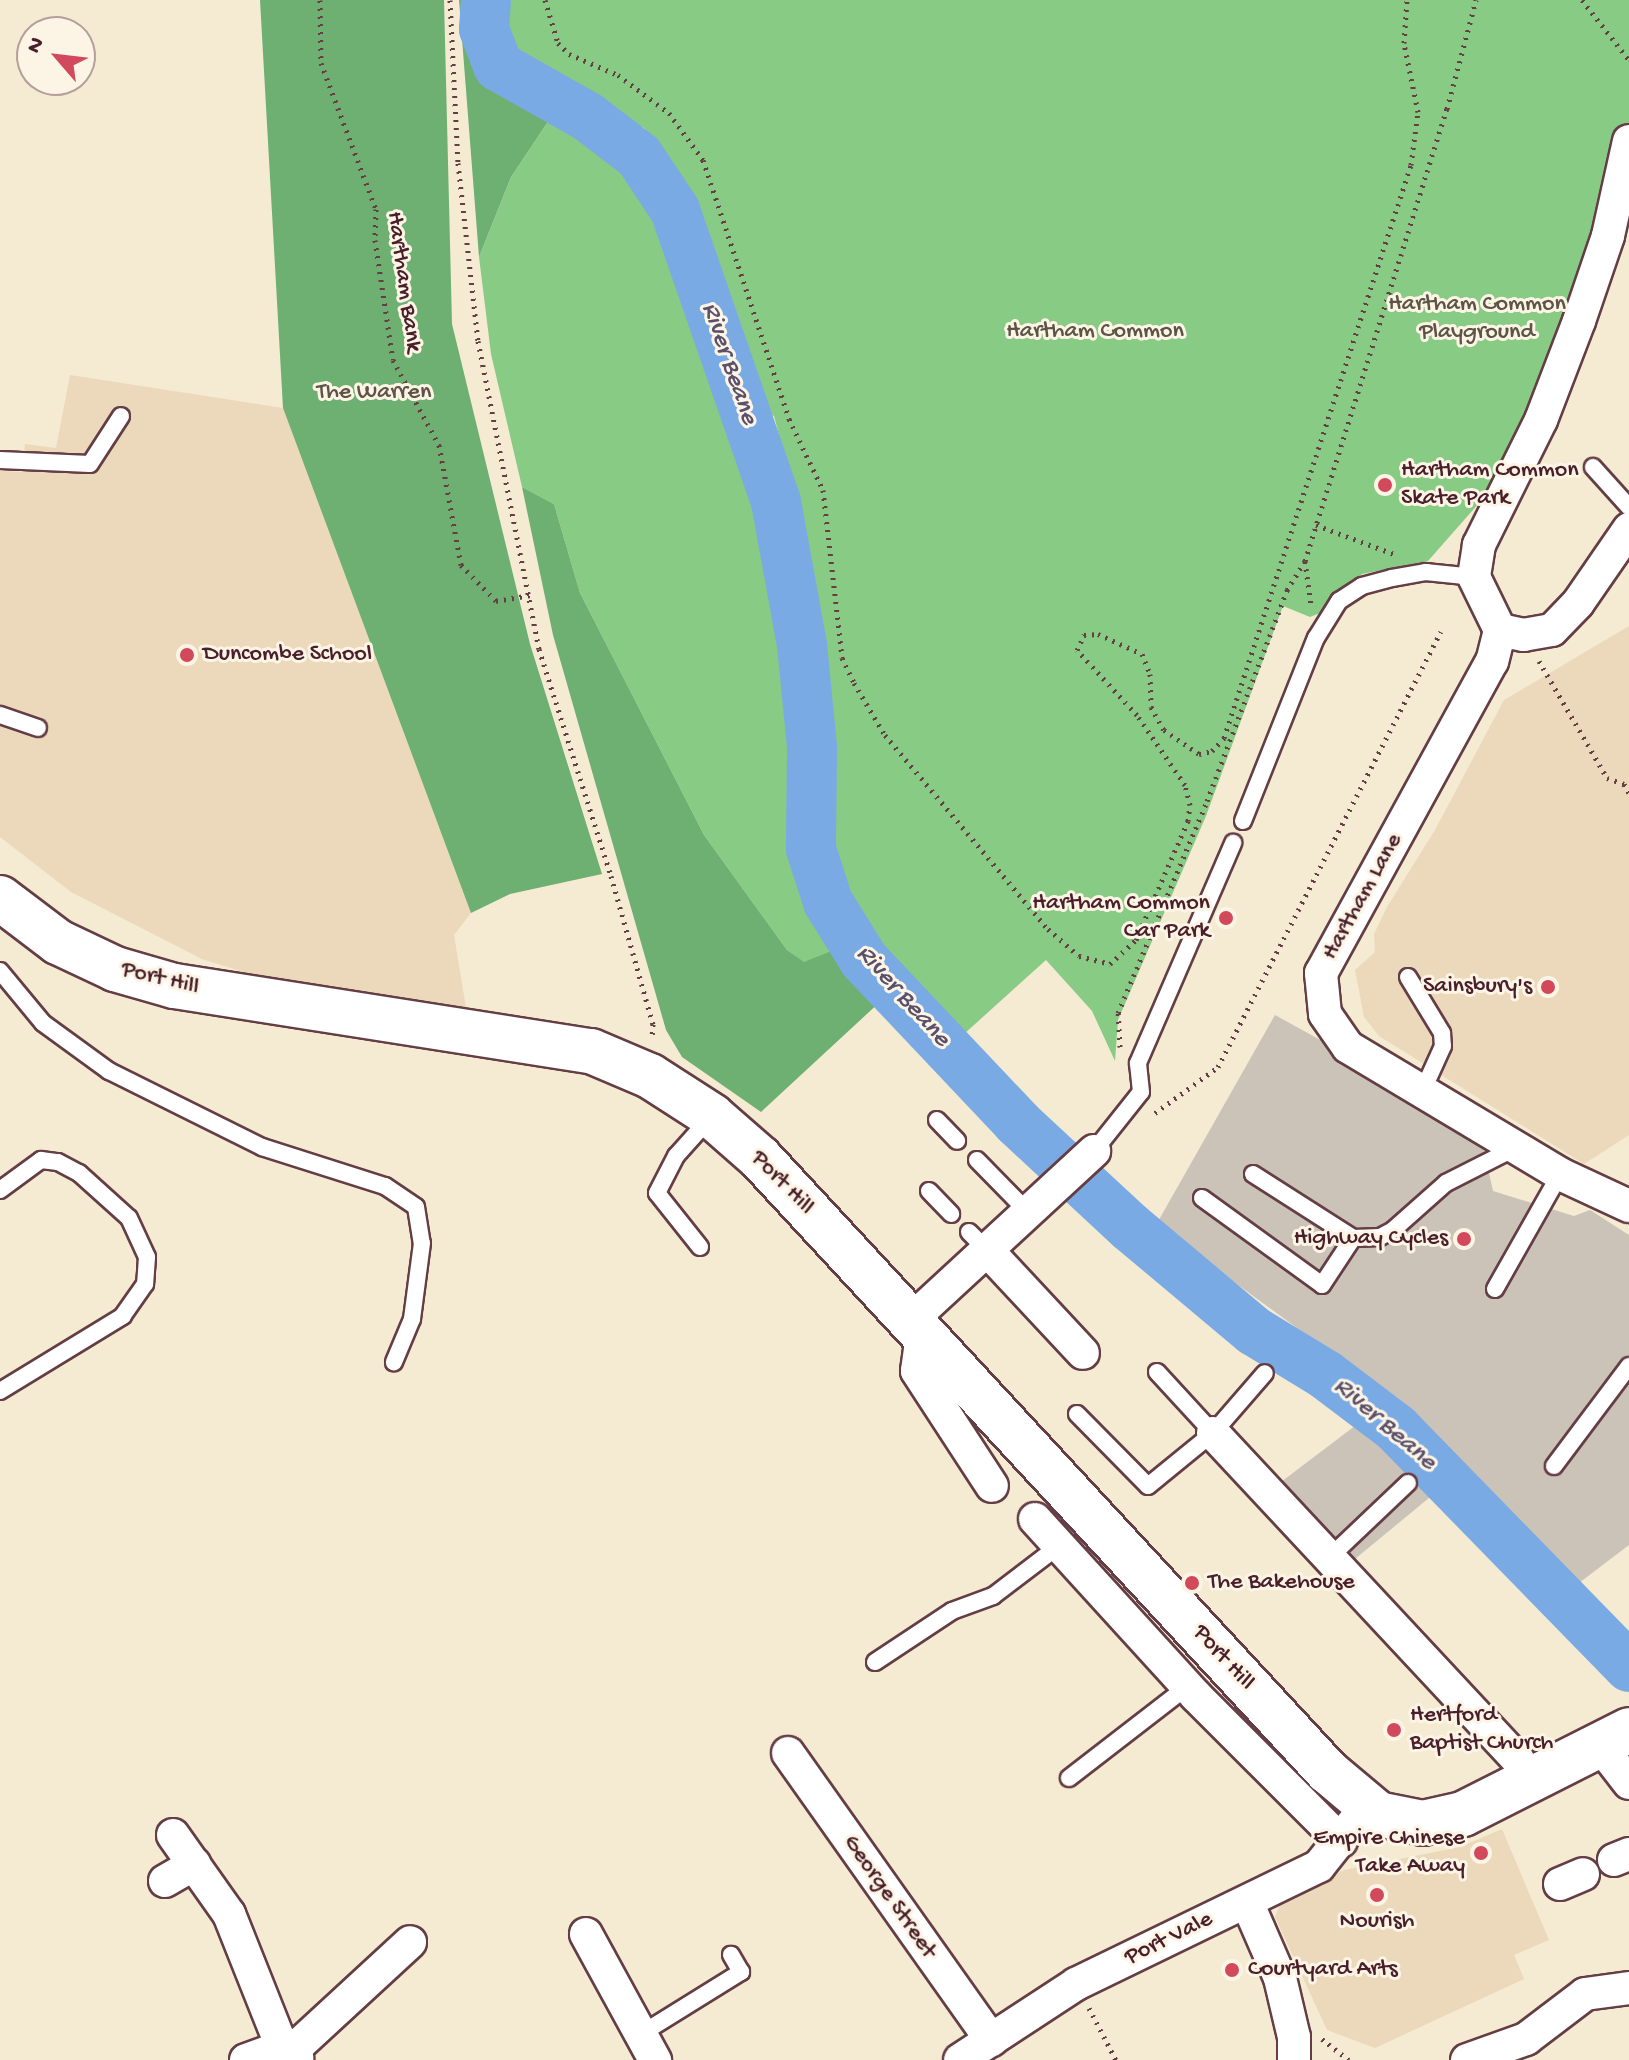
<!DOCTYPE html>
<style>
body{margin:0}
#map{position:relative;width:1629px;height:2060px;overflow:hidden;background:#f4ebd2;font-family:"Gochi Hand",sans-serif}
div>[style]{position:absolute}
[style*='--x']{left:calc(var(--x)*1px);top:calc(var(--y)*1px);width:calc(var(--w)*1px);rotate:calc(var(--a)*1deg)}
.built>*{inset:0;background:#ecd8ba}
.industrial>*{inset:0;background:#cbc3b8}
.green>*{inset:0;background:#88cb84}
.forest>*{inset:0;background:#6eaf72}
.river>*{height:50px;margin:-25px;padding:0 25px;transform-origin:25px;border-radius:25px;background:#7aaae4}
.path>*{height:5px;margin-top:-2.5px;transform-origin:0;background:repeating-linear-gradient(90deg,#643e44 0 2px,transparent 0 8px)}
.roads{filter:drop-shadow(2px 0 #643e44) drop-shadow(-2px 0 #643e44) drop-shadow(0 2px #643e44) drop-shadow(0 -2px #643e44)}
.service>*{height:16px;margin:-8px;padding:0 8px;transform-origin:8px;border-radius:8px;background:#fff}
.minor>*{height:32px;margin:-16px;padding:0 16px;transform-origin:16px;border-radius:16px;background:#fff}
.secondary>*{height:44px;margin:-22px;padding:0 22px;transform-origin:22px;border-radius:22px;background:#fff}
.dots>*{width:22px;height:22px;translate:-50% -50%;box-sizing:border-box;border:4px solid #fcf5e5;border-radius:50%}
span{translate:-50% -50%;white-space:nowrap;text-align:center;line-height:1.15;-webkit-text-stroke:6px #fcf5e5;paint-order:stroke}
.street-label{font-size:24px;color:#4a1f2b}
.park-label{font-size:24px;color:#5d5346}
.poi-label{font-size:24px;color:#4a1f2b}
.left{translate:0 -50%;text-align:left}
.right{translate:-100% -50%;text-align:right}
.water-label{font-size:26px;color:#5b506c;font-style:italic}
.north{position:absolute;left:16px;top:16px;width:80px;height:80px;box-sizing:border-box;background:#fcf5e5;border:2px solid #b59f9b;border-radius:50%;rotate:298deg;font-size:22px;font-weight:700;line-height:32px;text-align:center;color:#4a1f2b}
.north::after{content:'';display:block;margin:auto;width:28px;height:36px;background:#d1495b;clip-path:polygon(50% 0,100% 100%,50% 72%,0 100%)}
</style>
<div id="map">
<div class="built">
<div style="clip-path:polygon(70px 375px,283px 408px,471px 913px,454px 935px,466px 1008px,275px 982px,202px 959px,71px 892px,0 837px,0 471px,22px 472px,25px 444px,56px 448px)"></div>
<div style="clip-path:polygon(1629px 626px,1629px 1135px,1584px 1164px,1379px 1036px,1364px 1017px,1355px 970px,1375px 952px,1374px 934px,1387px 907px,1435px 830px,1504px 700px)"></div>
<div style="clip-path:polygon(1502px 1829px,1549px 1940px,1514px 1955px,1524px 1979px,1375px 2048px,1327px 2030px,1275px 1917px,1281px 1902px,1344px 1870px,1460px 1847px)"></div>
</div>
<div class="industrial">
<div style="clip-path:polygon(1275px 1015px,1460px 1117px,1482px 1141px,1493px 1191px,1574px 1216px,1590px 1210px,1629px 1235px,1629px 1545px,1575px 1586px,1378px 1387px,1156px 1225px)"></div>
<div style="clip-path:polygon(1368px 1416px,1441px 1488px,1355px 1559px,1281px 1482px)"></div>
</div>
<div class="green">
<div style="clip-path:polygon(508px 0,1629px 0,1629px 123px,1567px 403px,1428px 561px,1362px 574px,1325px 611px,1310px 617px,1283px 606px,1206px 816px,1118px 1020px,1115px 1061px,1092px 1011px,1046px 960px,964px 1034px,869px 933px,835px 855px,827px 812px,831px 735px,804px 529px,774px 416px,758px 409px,692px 198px,644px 128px,515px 64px,508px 53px)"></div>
<div style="clip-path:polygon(549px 120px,616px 160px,648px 202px,675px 260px,690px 320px,755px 503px,796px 719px,793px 814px,799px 874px,813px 921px,834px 950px,817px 961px,803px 962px,787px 950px,704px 835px,580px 593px,554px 504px,522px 487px,491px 354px,479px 257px,511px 177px)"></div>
</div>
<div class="forest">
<div style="clip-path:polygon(260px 0,444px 0,452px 324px,530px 644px,602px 874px,510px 894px,471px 913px,283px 408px)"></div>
<div style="clip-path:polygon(459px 0,479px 0,478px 57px,504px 97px,549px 120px,511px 177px,479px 257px)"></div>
<div style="clip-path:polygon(522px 487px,554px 504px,580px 593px,704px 835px,787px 950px,804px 962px,834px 950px,882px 1000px,761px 1112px,682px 1057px,666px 1030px,553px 635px)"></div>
</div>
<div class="river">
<div style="--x:486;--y:0;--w:29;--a:94"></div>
<div style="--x:484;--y:29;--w:40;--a:69"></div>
<div style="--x:498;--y:66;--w:103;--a:29.5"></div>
<div style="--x:588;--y:117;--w:64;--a:37.4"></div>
<div style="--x:639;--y:156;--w:65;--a:56.3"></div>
<div style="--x:675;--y:210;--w:309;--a:70.9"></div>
<div style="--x:776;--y:502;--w:145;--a:79.7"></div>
<div style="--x:802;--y:645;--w:102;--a:84.4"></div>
<div style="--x:812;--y:747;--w:102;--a:90.6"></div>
<div style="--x:811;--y:849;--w:56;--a:72.2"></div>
<div style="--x:828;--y:902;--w:68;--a:58.2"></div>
<div style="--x:864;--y:960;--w:224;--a:46.6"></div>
<div style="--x:1018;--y:1123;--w:153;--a:42.9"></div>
<div style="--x:1130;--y:1227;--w:162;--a:40"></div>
<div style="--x:1254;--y:1331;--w:84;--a:31.4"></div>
<div style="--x:1326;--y:1375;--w:88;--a:37.1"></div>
<div style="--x:1396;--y:1428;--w:334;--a:45.7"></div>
</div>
<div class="path">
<div style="--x:320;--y:0;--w:63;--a:89.1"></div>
<div style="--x:321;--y:63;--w:156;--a:69.4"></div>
<div style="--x:376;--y:209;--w:31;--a:92"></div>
<div style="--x:375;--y:240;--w:121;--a:81.5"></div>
<div style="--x:393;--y:360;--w:97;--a:61.6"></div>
<div style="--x:439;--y:445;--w:122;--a:79.6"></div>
<div style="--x:461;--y:565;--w:50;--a:45.8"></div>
<div style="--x:496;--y:601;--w:35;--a:-10"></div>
<div style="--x:450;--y:0;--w:163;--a:87.2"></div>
<div style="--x:458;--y:163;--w:179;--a:83.6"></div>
<div style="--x:478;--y:341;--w:314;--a:78.8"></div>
<div style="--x:539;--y:649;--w:238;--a:72.4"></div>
<div style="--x:611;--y:876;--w:154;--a:74.2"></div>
<div style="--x:653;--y:1024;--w:15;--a:94"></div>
<div style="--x:545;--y:0;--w:45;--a:73.2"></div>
<div style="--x:558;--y:43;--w:16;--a:45"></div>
<div style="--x:569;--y:54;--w:53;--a:23.2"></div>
<div style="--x:618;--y:75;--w:64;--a:36.7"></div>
<div style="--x:669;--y:113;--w:58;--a:54.1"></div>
<div style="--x:703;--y:160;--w:273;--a:71.6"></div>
<div style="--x:789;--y:419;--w:79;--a:64.4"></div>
<div style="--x:823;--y:490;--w:169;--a:83.5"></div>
<div style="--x:842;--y:658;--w:28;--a:64"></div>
<div style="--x:854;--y:683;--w:61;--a:59.2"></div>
<div style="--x:885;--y:735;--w:253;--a:50"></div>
<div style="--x:1048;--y:929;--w:41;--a:41.1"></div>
<div style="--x:1079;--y:956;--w:32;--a:14"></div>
<div style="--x:1110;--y:964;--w:35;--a:-43"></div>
<div style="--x:1136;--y:940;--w:130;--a:-66.4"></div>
<div style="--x:1188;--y:821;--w:16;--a:-83"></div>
<div style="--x:1190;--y:805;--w:21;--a:-104"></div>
<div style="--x:1185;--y:785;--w:85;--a:-124.4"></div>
<div style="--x:1137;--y:715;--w:88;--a:-132.7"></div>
<div style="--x:1077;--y:650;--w:17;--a:-65"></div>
<div style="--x:1084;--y:635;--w:14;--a:-4"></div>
<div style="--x:1098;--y:634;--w:48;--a:24.4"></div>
<div style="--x:1142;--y:654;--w:22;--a:68"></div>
<div style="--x:1150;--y:674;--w:33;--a:88"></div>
<div style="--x:1151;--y:707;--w:26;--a:61"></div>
<div style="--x:1164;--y:730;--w:42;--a:34.4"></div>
<div style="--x:1199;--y:754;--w:13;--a:-13"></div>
<div style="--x:1212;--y:751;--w:18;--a:-47"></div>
<div style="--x:1224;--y:738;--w:603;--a:-71.93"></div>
<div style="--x:1411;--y:165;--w:53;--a:-82.5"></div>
<div style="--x:1418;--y:112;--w:70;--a:-101.5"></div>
<div style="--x:1404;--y:43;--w:43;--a:-86"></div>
<div style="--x:1582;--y:0;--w:76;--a:51.9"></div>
<div style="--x:1316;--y:525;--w:83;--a:20.4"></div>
<div style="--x:1305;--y:561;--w:44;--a:82.2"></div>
<div style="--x:1539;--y:661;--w:135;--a:59.8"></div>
<div style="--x:1607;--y:778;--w:18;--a:19"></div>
<div style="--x:1624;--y:784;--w:10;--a:61"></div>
<div style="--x:1120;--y:1047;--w:34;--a:-93"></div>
<div style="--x:1118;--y:1013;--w:230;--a:-67.2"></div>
<div style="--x:1207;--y:801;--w:226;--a:-69.2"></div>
<div style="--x:1287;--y:590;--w:34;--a:-58"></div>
<div style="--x:1305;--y:561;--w:474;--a:-72.6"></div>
<div style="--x:1447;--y:109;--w:113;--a:-75.1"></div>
<div style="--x:1155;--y:1113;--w:78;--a:-36.1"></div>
<div style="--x:1218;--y:1067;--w:489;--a:-62.9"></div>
<div style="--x:1089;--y:2008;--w:59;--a:62.6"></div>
<div style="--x:1322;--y:2039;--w:34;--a:38"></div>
</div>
<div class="roads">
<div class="service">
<div style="--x:0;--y:460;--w:90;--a:2.5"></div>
<div style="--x:90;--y:464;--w:57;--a:-57.1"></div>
<div style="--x:1593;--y:467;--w:54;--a:48"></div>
<div style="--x:0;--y:715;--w:40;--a:18.9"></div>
<div style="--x:1243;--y:821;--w:197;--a:-68.3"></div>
<div style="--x:1316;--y:638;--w:44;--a:-58.1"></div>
<div style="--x:1339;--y:601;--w:27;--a:-33"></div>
<div style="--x:1362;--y:586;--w:31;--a:-15"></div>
<div style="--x:1392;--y:578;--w:35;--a:-10"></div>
<div style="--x:1426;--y:572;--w:48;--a:5.9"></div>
<div style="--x:0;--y:971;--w:67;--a:50.4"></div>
<div style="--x:43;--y:1023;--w:82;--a:36"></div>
<div style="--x:109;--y:1071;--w:171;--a:26.4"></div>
<div style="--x:262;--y:1147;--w:129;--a:17.6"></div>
<div style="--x:385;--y:1186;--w:37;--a:34"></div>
<div style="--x:416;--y:1207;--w:36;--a:81"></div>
<div style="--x:422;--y:1243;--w:77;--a:97.5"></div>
<div style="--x:412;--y:1319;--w:47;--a:112.7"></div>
<div style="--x:1408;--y:977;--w:66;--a:58.7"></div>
<div style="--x:1442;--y:1033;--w:13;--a:86"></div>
<div style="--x:1443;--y:1046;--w:48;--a:114.4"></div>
<div style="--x:937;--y:1120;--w:29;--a:46"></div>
<div style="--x:1094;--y:1151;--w:75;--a:-51.5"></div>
<div style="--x:1141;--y:1092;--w:29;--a:-96"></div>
<div style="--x:1138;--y:1063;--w:240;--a:-66.6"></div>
<div style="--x:977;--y:1160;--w:71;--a:45.6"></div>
<div style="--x:1253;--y:1174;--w:119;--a:32.6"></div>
<div style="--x:0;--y:1190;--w:51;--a:-36.2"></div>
<div style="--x:41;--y:1160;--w:17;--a:7"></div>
<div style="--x:58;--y:1162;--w:24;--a:28"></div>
<div style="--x:79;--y:1173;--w:67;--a:42"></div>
<div style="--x:129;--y:1218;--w:43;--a:65.2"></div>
<div style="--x:147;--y:1257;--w:27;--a:94"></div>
<div style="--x:145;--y:1284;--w:39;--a:125"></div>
<div style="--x:123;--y:1316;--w:144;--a:148.6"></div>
<div style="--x:929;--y:1191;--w:32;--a:46"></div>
<div style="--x:1202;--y:1198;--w:148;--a:35.9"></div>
<div style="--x:1322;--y:1285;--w:56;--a:-56.6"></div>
<div style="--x:1353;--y:1238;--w:27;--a:-2"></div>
<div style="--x:1380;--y:1237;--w:15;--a:-28"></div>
<div style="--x:1393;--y:1230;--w:71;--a:-41.6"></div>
<div style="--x:1446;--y:1183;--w:77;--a:-26.9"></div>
<div style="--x:969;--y:1232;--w:24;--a:45"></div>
<div style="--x:700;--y:1247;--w:69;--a:-128.5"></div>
<div style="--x:657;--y:1193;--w:42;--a:-62.8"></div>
<div style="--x:676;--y:1156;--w:51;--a:-48.2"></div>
<div style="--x:1495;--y:1289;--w:132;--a:-60.5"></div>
<div style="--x:1157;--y:1372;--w:83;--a:47.4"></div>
<div style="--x:1077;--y:1414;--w:101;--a:45.4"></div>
<div style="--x:1148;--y:1486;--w:84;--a:-39.2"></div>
<div style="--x:1213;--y:1433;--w:79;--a:-49.1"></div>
<div style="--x:1554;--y:1466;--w:125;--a:-53.1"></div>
<div style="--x:1331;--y:1556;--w:106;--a:-43.5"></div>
<div style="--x:875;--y:1662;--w:92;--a:-33.5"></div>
<div style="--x:952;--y:1611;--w:44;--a:-20.1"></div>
<div style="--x:993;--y:1596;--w:79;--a:-37.3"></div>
<div style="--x:1069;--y:1778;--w:150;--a:-37.7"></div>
<div style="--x:641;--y:2034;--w:118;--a:-31.8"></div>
<div style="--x:741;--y:1972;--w:20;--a:-120"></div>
</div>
<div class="minor">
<div style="--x:1629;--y:141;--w:97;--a:102.5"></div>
<div style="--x:1608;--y:236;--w:90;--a:108.8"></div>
<div style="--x:1579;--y:321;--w:106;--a:111"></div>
<div style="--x:1541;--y:420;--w:140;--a:116.4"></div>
<div style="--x:1479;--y:545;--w:32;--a:99"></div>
<div style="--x:1474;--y:577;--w:59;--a:63.9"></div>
<div style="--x:1500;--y:630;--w:24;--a:12"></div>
<div style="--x:1523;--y:635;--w:29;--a:-10"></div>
<div style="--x:1552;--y:630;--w:37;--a:-46"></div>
<div style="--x:1578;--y:603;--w:90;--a:-55.4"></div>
<div style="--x:1500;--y:630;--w:32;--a:104"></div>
<div style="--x:1492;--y:661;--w:356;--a:118.7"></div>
<div style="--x:1321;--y:973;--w:41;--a:84.4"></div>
<div style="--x:1325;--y:1014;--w:40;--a:55.1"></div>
<div style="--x:1348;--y:1047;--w:247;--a:30.9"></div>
<div style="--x:1560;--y:1174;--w:76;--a:24.9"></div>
<div style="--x:986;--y:1249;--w:142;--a:47"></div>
<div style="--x:909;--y:1322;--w:252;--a:-42.7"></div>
<div style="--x:922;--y:1335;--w:36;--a:98"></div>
<div style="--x:917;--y:1371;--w:137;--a:56.9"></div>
<div style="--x:1213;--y:1433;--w:447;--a:47"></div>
<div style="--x:1518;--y:1760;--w:26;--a:61"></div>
<div style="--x:1035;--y:1519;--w:239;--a:47.7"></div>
<div style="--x:1196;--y:1696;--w:205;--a:45"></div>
<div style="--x:1602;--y:1748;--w:44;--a:52.4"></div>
<div style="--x:788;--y:1753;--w:352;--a:54.7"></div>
<div style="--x:173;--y:1835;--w:97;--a:54.7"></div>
<div style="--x:229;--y:1914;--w:143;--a:68.3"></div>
<div style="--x:1614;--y:1860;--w:16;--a:-22"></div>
<div style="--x:165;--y:1881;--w:34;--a:-30"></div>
<div style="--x:1560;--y:1884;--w:25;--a:-23"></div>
<div style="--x:1247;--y:1902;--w:83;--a:66.5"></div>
<div style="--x:1280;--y:1978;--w:61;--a:76.7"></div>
<div style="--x:1294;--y:2037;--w:23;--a:90"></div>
<div style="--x:586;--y:1934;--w:144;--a:61.3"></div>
<div style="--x:291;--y:2052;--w:162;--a:-42.7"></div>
<div style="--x:246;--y:2060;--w:38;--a:-20"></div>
<div style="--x:282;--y:2047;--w:19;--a:36"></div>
<div style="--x:960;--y:2060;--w:139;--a:-33.2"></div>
<div style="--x:1076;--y:1984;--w:270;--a:-25.9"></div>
<div style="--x:1319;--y:1866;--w:75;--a:-51.5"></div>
<div style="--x:1467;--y:2060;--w:63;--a:-19.6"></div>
<div style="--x:1526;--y:2039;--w:74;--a:-37.3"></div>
<div style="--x:1585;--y:1994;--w:44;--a:-7.8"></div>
</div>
<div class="secondary">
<div style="--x:0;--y:898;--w:73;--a:37.2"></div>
<div style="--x:58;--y:942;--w:63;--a:25.3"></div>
<div style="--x:115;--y:969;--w:61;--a:16.1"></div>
<div style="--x:174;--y:986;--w:422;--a:8.9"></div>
<div style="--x:591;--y:1051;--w:64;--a:23"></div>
<div style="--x:650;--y:1076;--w:74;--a:32.8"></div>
<div style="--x:712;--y:1116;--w:64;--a:41.2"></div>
<div style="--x:760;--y:1158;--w:835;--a:47.23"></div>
<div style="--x:1327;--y:1771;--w:67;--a:40.1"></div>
<div style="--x:1378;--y:1814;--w:46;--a:11.3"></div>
<div style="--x:1423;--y:1823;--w:41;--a:-12.7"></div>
<div style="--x:1463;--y:1814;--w:186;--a:-26.8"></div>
</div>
</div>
<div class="dots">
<div style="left:1385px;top:485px;background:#d1495b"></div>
<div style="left:187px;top:655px;background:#d1495b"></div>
<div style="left:1226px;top:918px;background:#d1495b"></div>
<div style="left:1548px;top:987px;background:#d1495b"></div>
<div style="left:1464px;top:1239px;background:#d1495b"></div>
<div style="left:1192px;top:1583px;background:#d1495b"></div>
<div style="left:1394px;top:1730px;background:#d1495b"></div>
<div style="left:1481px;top:1853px;background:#d1495b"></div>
<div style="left:1377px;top:1895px;background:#d1495b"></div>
<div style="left:1232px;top:1970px;background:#d1495b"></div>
</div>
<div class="street-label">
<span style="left:403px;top:282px;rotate:82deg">Hartham Bank</span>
<span style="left:1363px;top:897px;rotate:-61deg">Hartham Lane</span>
<span style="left:160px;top:979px;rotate:14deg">Port Hill</span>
<span style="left:782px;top:1183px;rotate:46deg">Port Hill</span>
<span style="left:1223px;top:1658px;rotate:48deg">Port Hill</span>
<span style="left:889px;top:1897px;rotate:55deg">George Street</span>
<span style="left:1169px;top:1939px;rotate:-26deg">Port Vale</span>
</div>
<div class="park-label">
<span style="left:1477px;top:319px">Hartham Common<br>Playground</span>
<span style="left:1095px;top:332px">Hartham Common</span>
<span style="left:374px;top:393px">The Warren</span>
</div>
<div class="poi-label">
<span class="left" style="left:1401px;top:485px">Hartham Common<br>Skate Park</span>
<span class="left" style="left:203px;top:655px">Duncombe School</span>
<span class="right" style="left:1210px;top:918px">Hartham Common<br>Car Park</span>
<span class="right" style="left:1532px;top:987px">Sainsbury's</span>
<span class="right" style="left:1448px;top:1239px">Highway Cycles</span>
<span class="left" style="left:1208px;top:1583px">The Bakehouse</span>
<span class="left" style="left:1410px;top:1730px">Hertford<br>Baptist Church</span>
<span class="right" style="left:1465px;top:1853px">Empire Chinese<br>Take Away</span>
<span style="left:1377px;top:1922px">Nourish</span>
<span class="left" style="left:1248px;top:1970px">Courtyard Arts</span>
</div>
<div class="water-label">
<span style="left:728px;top:364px;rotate:71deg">River Beane</span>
<span style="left:902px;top:997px;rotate:48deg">River Beane</span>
<span style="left:1384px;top:1425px;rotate:41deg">River Beane</span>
</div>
<div class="north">N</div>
</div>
